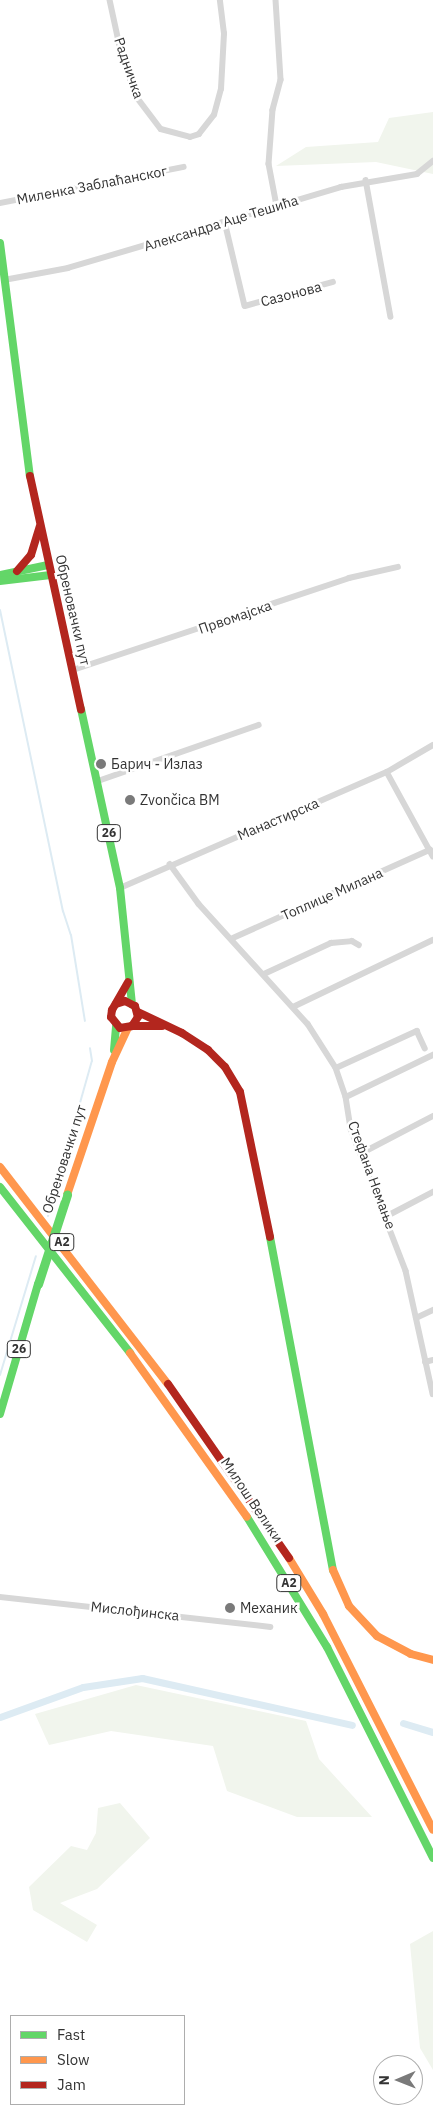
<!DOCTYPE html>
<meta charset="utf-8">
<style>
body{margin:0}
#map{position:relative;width:433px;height:2115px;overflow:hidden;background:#fff;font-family:"IBM Plex Sans",sans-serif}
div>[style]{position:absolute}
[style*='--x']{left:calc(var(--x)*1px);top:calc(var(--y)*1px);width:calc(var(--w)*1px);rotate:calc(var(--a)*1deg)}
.green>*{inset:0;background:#f1f5ed}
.stream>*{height:2px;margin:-1px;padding:0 1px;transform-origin:1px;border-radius:1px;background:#ddebf3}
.canal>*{height:7px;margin:-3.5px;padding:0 3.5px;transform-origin:3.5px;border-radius:3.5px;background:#ddebf3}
.street>*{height:5.5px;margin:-2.75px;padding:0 2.75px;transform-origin:2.75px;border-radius:2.75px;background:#d7d7d7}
.fast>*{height:8px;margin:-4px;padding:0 4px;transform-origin:4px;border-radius:4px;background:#63d668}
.slow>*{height:8px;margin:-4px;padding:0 4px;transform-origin:4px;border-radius:4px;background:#ff974d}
.jam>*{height:8px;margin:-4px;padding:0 4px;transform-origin:4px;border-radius:4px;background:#b3261e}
.fast-bridge>*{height:9px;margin:-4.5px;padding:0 4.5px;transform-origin:4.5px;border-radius:4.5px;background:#63d668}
.dots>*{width:14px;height:14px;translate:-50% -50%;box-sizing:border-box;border:2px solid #fff;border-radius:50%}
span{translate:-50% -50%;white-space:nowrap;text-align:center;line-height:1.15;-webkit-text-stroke:5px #fff;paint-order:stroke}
.shield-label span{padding:1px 4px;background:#fff;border:1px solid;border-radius:4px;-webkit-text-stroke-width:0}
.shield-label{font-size:12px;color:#333;font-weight:700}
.street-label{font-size:14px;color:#333}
.poi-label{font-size:14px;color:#333}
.left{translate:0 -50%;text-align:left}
.legend{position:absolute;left:10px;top:2015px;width:175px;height:90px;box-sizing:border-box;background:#fff;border:1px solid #adadad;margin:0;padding:6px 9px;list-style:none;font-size:15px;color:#333}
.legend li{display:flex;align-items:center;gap:10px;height:25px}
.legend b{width:25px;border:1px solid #adadad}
.north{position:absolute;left:373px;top:2055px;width:50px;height:50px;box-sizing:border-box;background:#fff;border:1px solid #adadad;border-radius:50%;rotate:269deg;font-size:14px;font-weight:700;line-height:20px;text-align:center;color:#333}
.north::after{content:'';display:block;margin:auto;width:18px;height:22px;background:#7a7a7a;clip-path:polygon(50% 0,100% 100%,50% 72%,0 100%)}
</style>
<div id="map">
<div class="green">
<div style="clip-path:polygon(433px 112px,433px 174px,376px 162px,276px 166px,306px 147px,378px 142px,389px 118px)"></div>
<div style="clip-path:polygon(136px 1685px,306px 1721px,319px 1759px,372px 1817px,297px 1817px,227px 1791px,213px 1746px,111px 1731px,49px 1745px,35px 1714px)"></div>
<div style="clip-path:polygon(120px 1803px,150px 1838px,97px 1889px,60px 1903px,97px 1925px,87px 1942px,33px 1910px,29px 1887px,71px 1846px,87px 1850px,96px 1833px,98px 1808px)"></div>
<div style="clip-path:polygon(433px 1931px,433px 2070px,420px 2048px,410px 1944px)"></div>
</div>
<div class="stream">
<div style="--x:0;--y:610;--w:308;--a:78.2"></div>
<div style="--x:63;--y:911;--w:25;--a:72"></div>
<div style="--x:71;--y:935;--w:87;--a:80.8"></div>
<div style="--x:48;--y:1216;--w:161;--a:-74.2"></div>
<div style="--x:92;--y:1061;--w:13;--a:-99"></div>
<div style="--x:0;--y:1375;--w:124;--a:-73.2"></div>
</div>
<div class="canal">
<div style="--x:0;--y:1717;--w:88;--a:-19.9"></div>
<div style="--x:83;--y:1687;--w:60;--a:-8.7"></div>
<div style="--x:142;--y:1678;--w:215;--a:12.6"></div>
<div style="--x:403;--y:1723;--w:31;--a:17"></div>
</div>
<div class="street">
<div style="--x:110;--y:0;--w:52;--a:77.8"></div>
<div style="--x:121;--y:51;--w:47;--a:71.6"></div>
<div style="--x:136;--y:96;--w:41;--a:52.9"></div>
<div style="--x:161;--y:129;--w:30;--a:15"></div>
<div style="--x:190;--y:137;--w:9;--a:-18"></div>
<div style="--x:199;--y:134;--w:24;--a:-52"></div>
<div style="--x:214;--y:115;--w:27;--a:-75"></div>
<div style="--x:221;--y:89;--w:55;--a:-86.9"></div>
<div style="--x:224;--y:34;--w:34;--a:-97"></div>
<div style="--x:276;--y:0;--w:80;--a:86.4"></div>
<div style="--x:281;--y:80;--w:31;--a:105"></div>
<div style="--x:273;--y:110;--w:54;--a:94.2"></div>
<div style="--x:269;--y:164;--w:43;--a:79.2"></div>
<div style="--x:366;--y:180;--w:139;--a:79.7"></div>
<div style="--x:0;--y:203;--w:187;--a:-11.1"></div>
<div style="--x:225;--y:222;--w:86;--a:76.6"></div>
<div style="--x:245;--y:306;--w:91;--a:-15.3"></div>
<div style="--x:4;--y:280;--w:65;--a:-10.6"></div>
<div style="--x:68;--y:268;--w:285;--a:-16.5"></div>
<div style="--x:341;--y:187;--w:77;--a:-9.7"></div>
<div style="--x:417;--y:174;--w:21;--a:-39"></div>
<div style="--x:73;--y:670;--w:291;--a:-18.4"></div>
<div style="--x:349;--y:578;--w:50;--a:-12.7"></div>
<div style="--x:387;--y:772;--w:96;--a:61.3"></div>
<div style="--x:98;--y:781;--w:170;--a:-19.2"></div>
<div style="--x:170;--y:864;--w:49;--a:54.1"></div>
<div style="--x:199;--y:904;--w:162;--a:47.8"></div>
<div style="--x:308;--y:1024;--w:52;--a:57.5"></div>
<div style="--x:336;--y:1068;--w:31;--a:71"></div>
<div style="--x:346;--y:1097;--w:32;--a:81"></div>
<div style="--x:351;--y:1129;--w:152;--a:68.8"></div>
<div style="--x:406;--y:1271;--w:126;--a:77.6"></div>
<div style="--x:120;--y:888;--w:291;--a:-23.5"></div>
<div style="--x:387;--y:772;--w:53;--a:-30.4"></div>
<div style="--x:233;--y:938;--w:216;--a:-24.1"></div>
<div style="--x:264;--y:974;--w:74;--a:-24.8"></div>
<div style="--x:331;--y:943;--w:21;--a:-5"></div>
<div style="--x:352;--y:941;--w:8;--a:30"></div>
<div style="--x:293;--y:1007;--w:155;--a:-25.6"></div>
<div style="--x:336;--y:1068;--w:89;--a:-24.6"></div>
<div style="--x:417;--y:1031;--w:19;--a:65"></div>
<div style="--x:346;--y:1097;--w:97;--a:-25.8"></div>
<div style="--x:362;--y:1153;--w:80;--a:-27.5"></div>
<div style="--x:387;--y:1216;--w:52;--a:-27.6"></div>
<div style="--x:416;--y:1318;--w:19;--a:-25"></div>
<div style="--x:425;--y:1362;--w:8;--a:-14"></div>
<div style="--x:0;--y:1597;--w:272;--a:6.3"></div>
</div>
<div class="fast">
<div style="--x:0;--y:243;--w:235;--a:82.7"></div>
<div style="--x:0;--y:575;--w:49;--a:-11.8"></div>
<div style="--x:0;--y:581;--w:51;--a:-6.7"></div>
<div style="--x:81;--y:709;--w:183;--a:77.7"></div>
<div style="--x:120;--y:888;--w:117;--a:84.1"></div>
<div style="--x:114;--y:1050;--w:25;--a:-85"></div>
<div style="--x:0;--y:1187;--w:211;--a:51.9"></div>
<div style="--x:270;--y:1237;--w:339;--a:79.3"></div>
<div style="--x:0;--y:1414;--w:135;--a:-73.7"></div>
<div style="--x:247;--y:1517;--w:153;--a:58.4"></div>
<div style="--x:327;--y:1647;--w:236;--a:63.3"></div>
</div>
<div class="slow">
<div style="--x:0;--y:1167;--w:274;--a:52.3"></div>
<div style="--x:67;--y:1195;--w:140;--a:-71.3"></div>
<div style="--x:112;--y:1062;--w:38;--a:-65"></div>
<div style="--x:130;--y:1353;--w:201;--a:54.5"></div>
<div style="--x:289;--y:1558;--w:66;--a:58.7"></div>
<div style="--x:323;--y:1614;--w:242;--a:63"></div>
<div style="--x:333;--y:1570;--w:39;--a:66"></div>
<div style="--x:349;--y:1606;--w:41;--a:47"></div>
<div style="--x:377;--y:1636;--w:38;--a:28"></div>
<div style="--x:411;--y:1654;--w:23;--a:15"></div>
</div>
<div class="jam">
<div style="--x:30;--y:476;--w:239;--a:77.7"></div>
<div style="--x:17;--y:571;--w:21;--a:-49"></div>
<div style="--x:31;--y:555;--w:30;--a:-73"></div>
<div style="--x:116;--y:1004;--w:9;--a:-18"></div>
<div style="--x:125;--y:1001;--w:11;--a:27"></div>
<div style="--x:135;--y:1006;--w:11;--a:75"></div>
<div style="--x:138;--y:1017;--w:11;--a:124"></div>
<div style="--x:132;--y:1026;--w:12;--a:171"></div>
<div style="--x:120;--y:1028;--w:14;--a:-129"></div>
<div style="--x:111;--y:1017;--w:7;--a:-82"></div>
<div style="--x:112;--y:1010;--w:32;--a:-60"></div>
<div style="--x:138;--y:1012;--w:49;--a:25.5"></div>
<div style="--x:182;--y:1033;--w:31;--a:33"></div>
<div style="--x:208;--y:1050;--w:24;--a:45"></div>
<div style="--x:225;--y:1067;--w:29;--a:59"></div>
<div style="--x:240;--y:1092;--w:148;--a:78.3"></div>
<div style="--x:132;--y:1026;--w:30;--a:0"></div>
<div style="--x:168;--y:1384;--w:212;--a:55.2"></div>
</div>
<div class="fast-bridge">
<div style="--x:38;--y:1284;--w:94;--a:-72"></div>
</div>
<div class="dots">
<div style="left:101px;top:764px;background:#7a7a7a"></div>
<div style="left:130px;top:800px;background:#7a7a7a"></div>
<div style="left:230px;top:1608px;background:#7a7a7a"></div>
</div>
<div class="shield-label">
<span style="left:109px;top:833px">26</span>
<span style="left:62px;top:1242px">A2</span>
<span style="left:19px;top:1349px">26</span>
<span style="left:289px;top:1583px">A2</span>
</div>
<div class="street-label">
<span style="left:129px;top:68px;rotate:71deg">Радничка</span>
<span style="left:92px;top:185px;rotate:-11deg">Миленка Заблаћанског</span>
<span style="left:221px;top:223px;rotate:-17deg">Александра Аце Тешића</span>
<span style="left:291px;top:294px;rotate:-15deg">Сазонова</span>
<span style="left:73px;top:610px;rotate:77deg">Обреновачки пут</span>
<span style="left:235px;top:617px;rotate:-19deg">Првомајска</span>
<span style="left:278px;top:819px;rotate:-23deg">Манастирска</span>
<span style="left:332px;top:894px;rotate:-24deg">Топлице Милана</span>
<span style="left:64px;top:1159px;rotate:-72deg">Обреновачки пут</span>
<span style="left:372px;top:1175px;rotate:70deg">Стефана Немање</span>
<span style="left:252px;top:1500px;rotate:56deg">Милош Велики</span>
<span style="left:135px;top:1611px;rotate:6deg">Мислођинска</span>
</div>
<div class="poi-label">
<span class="left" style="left:111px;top:764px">Барич - Излаз</span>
<span class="left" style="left:140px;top:800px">Zvončica BM</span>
<span class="left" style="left:240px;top:1608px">Механик</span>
</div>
<ul class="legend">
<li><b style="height:6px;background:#63d668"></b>Fast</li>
<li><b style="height:6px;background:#ff974d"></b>Slow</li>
<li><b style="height:6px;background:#b3261e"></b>Jam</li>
</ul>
<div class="north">N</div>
</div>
